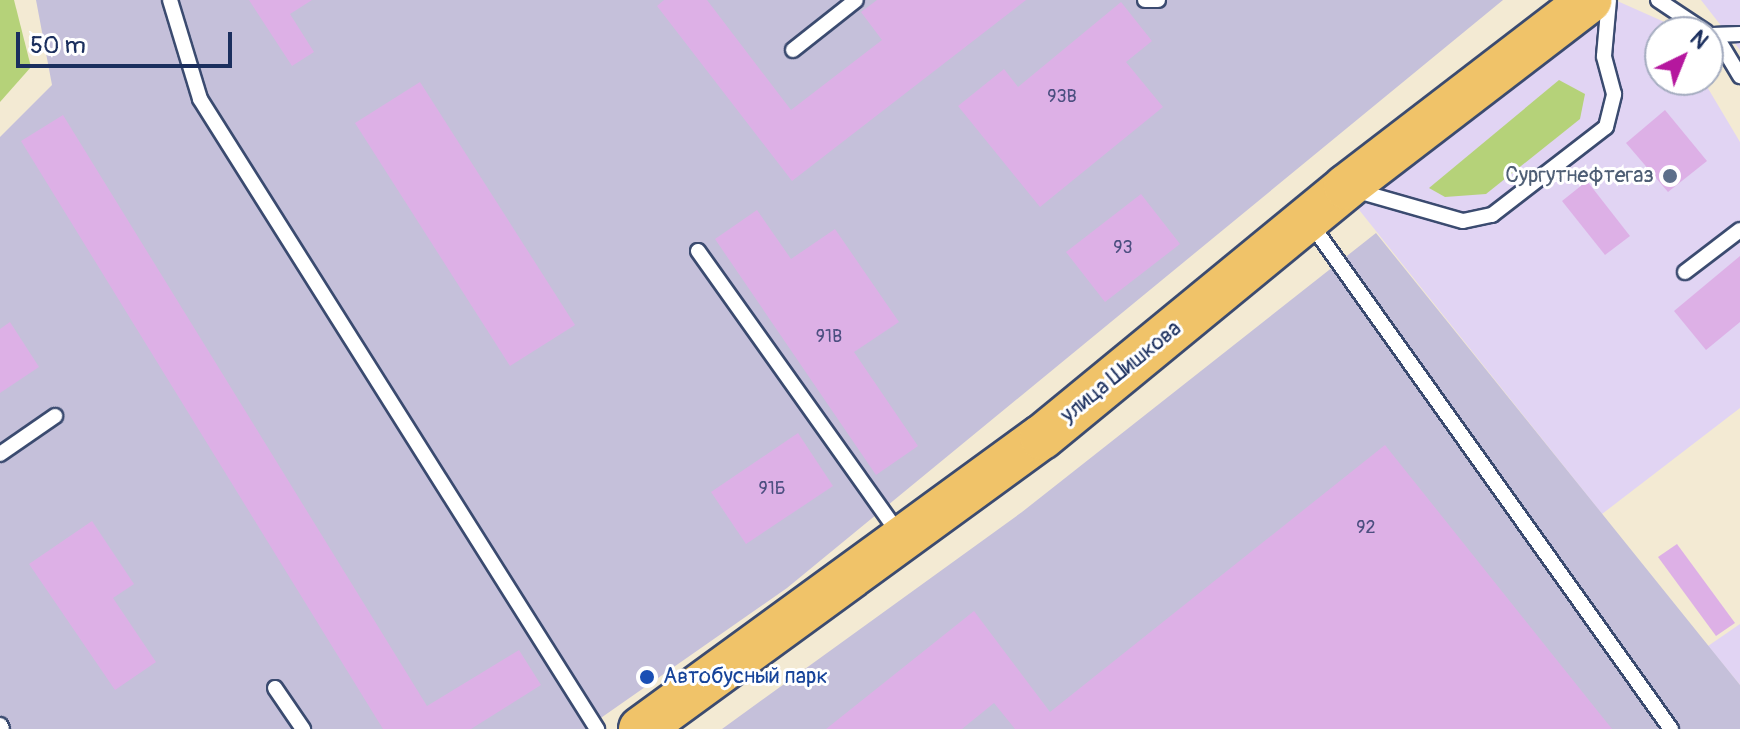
<!DOCTYPE html>
<meta charset="utf-8">
<style>
body{margin:0}
#map{position:relative;width:1740px;height:729px;overflow:hidden;background:#f3ead3;font-family:Pangolin,sans-serif}
div>[style]{position:absolute}
[style*='--x']{left:calc(var(--x)*1px);top:calc(var(--y)*1px);width:calc(var(--w)*1px);rotate:calc(var(--a)*1deg)}
.built>*{inset:0;background:#e1d4f3}
.industrial>*{inset:0;background:#c5c0da}
.green>*{inset:0;background:#b5d279}
.building>*{inset:0;background:#ddb0e6}
.roads{filter:drop-shadow(2px 0 #3b4b70) drop-shadow(-2px 0 #3b4b70) drop-shadow(0 2px #3b4b70) drop-shadow(0 -2px #3b4b70)}
.service>*{height:14px;margin:-7px;padding:0 7px;transform-origin:7px;border-radius:7px;background:#fff}
.primary>*{height:44px;margin:-22px;padding:0 22px;transform-origin:22px;border-radius:22px;background:#f0c369}
.dots>*{width:22px;height:22px;translate:-50% -50%;box-sizing:border-box;border:4px solid #fff;border-radius:50%}
span{translate:-50% -50%;white-space:nowrap;text-align:center;line-height:1.15;-webkit-text-stroke:6px #fff;paint-order:stroke}
.number-label{font-size:18px;color:#4c4f80}
.number-label span{-webkit-text-stroke-width:0}
.service-label{font-size:22px;color:#4e5e75}
.right{translate:-100% -50%;text-align:right}
.street-label{font-size:22px;color:#1b2f5e}
.transit-label{font-size:22px;color:#164399}
.left{translate:0 -50%;text-align:left}
.north{position:absolute;left:1644px;top:16px;width:80px;height:80px;box-sizing:border-box;background:#fff;border:2px solid #a4acbf;border-radius:50%;rotate:43deg;font-size:22px;font-weight:700;line-height:32px;text-align:center;color:#1b2f5e}
.north::after{content:'';display:block;margin:auto;width:28px;height:36px;background:#b5179e;clip-path:polygon(50% 0,100% 100%,50% 72%,0 100%)}
.scale{position:absolute;left:16px;top:32px;width:216px;height:36px;box-sizing:border-box;border:4px solid #1b2f5e;border-top:0;padding-left:10px;font-size:24px;line-height:28px;white-space:nowrap;color:#1b2f5e;-webkit-text-stroke:6px #fff;paint-order:stroke}
</style>
<div id="map">
<div class="built">
<div style="clip-path:polygon(1615px 0,1678px 28px,1660px 32px,1660px 80px,1703px 80px,1740px 142px,1740px 408px,1602px 514px,1356px 206px)"></div>
<div style="clip-path:polygon(1701px 0,1740px 0,1740px 50px)"></div>
<div style="clip-path:polygon(1740px 624px,1740px 685px,1708px 646px)"></div>
</div>
<div class="industrial">
<div style="clip-path:polygon(36px 0,1503px 0,787px 588px,585px 729px,0 729px,0 137px,52px 85px)"></div>
<div style="clip-path:polygon(1376px 233px,1740px 685px,1740px 729px,722px 729px,1022px 512px)"></div>
</div>
<div class="green">
<div style="clip-path:polygon(0 0,14px 0,31px 67px,0 102px)"></div>
<div style="clip-path:polygon(1559px 80px,1585px 94px,1580px 119px,1486px 194px,1445px 197px,1429px 188px)"></div>
</div>
<div class="building">
<div style="clip-path:polygon(249px 0,312px 0,290px 14px,314px 52px,292px 66px)"></div>
<div style="clip-path:polygon(664px 0,707px 0,791px 110px,882px 40px,861px 12px,877px 0,1026px 0,792px 181px,657px 6px)"></div>
<div style="clip-path:polygon(1121px 2px,1152px 41px,1126px 62px,1163px 107px,1040px 207px,958px 106px,1004px 69px,1018px 87px)"></div>
<div style="clip-path:polygon(420px 82px,575px 325px,510px 366px,355px 123px)"></div>
<div style="clip-path:polygon(1665px 110px,1707px 161px,1668px 192px,1626px 143px)"></div>
<div style="clip-path:polygon(63px 115px,427px 706px,519px 650px,541px 685px,471px 729px,383px 729px,21px 141px)"></div>
<div style="clip-path:polygon(1587px 181px,1630px 236px,1605px 255px,1562px 201px)"></div>
<div style="clip-path:polygon(1141px 194px,1180px 244px,1105px 302px,1066px 252px)"></div>
<div style="clip-path:polygon(757px 210px,791px 259px,835px 229px,899px 322px,854px 352px,918px 446px,876px 475px,715px 239px)"></div>
<div style="clip-path:polygon(1740px 256px,1740px 322px,1706px 350px,1674px 311px)"></div>
<div style="clip-path:polygon(10px 322px,39px 367px,0 393px,0 329px)"></div>
<div style="clip-path:polygon(798px 433px,833px 486px,746px 544px,711px 492px)"></div>
<div style="clip-path:polygon(1385px 445px,1612px 729px,1015px 729px,994px 703px,962px 729px,826px 729px,974px 611px,1050px 712px)"></div>
<div style="clip-path:polygon(92px 521px,134px 584px,113px 598px,156px 662px,115px 690px,29px 564px)"></div>
<div style="clip-path:polygon(1677px 544px,1735px 623px,1716px 636px,1658px 557px)"></div>
</div>
<div class="roads">
<div class="service">
<div style="--x:170;--y:0;--w:103;--a:73.1"></div>
<div style="--x:200;--y:99;--w:745;--a:57.78"></div>
<div style="--x:1145;--y:0;--w:13;--a:0"></div>
<div style="--x:1658;--y:0;--w:58;--a:33.7"></div>
<div style="--x:1712;--y:35;--w:28;--a:-2"></div>
<div style="--x:1716;--y:36;--w:47;--a:59"></div>
<div style="--x:793;--y:50;--w:80;--a:-38.4"></div>
<div style="--x:1354;--y:190;--w:113;--a:15.9"></div>
<div style="--x:1463;--y:221;--w:30;--a:-12"></div>
<div style="--x:1492;--y:215;--w:144;--a:-37.7"></div>
<div style="--x:1606;--y:127;--w:34;--a:-76"></div>
<div style="--x:1614;--y:94;--w:39;--a:-105"></div>
<div style="--x:1604;--y:56;--w:56;--a:-84.9"></div>
<div style="--x:1309;--y:221;--w:624;--a:54.53"></div>
<div style="--x:698;--y:251;--w:347;--a:54.6"></div>
<div style="--x:1685;--y:272;--w:69;--a:-37.4"></div>
<div style="--x:0;--y:454;--w:67;--a:-34.6"></div>
<div style="--x:275;--y:688;--w:50;--a:55.7"></div>
<div style="--x:0;--y:725;--w:4;--a:63"></div>
</div>
<div class="primary">
<div style="--x:641;--y:729;--w:496;--a:-36.1"></div>
<div style="--x:1042;--y:437;--w:394;--a:-39.4"></div>
<div style="--x:1346;--y:187;--w:307;--a:-37.5"></div>
</div>
</div>
<div class="dots">
<div style="left:1670px;top:176px;background:#5c6f8a"></div>
<div style="left:647px;top:677px;background:#1a4fb4"></div>
</div>
<div class="number-label">
<span style="left:1062px;top:97px">93В</span>
<span style="left:1123px;top:248px">93</span>
<span style="left:829px;top:337px">91В</span>
<span style="left:772px;top:489px">91Б</span>
<span style="left:1366px;top:528px">92</span>
</div>
<div class="service-label">
<span class="right" style="left:1654px;top:176px">Сургутнефтегаз</span>
</div>
<div class="street-label">
<span style="left:1121px;top:372px;rotate:-39deg">улица Шишкова</span>
</div>
<div class="transit-label">
<span class="left" style="left:663px;top:677px">Автобусный парк</span>
</div>
<div class="north">N</div>
<div class="scale">50 m</div>
</div>
